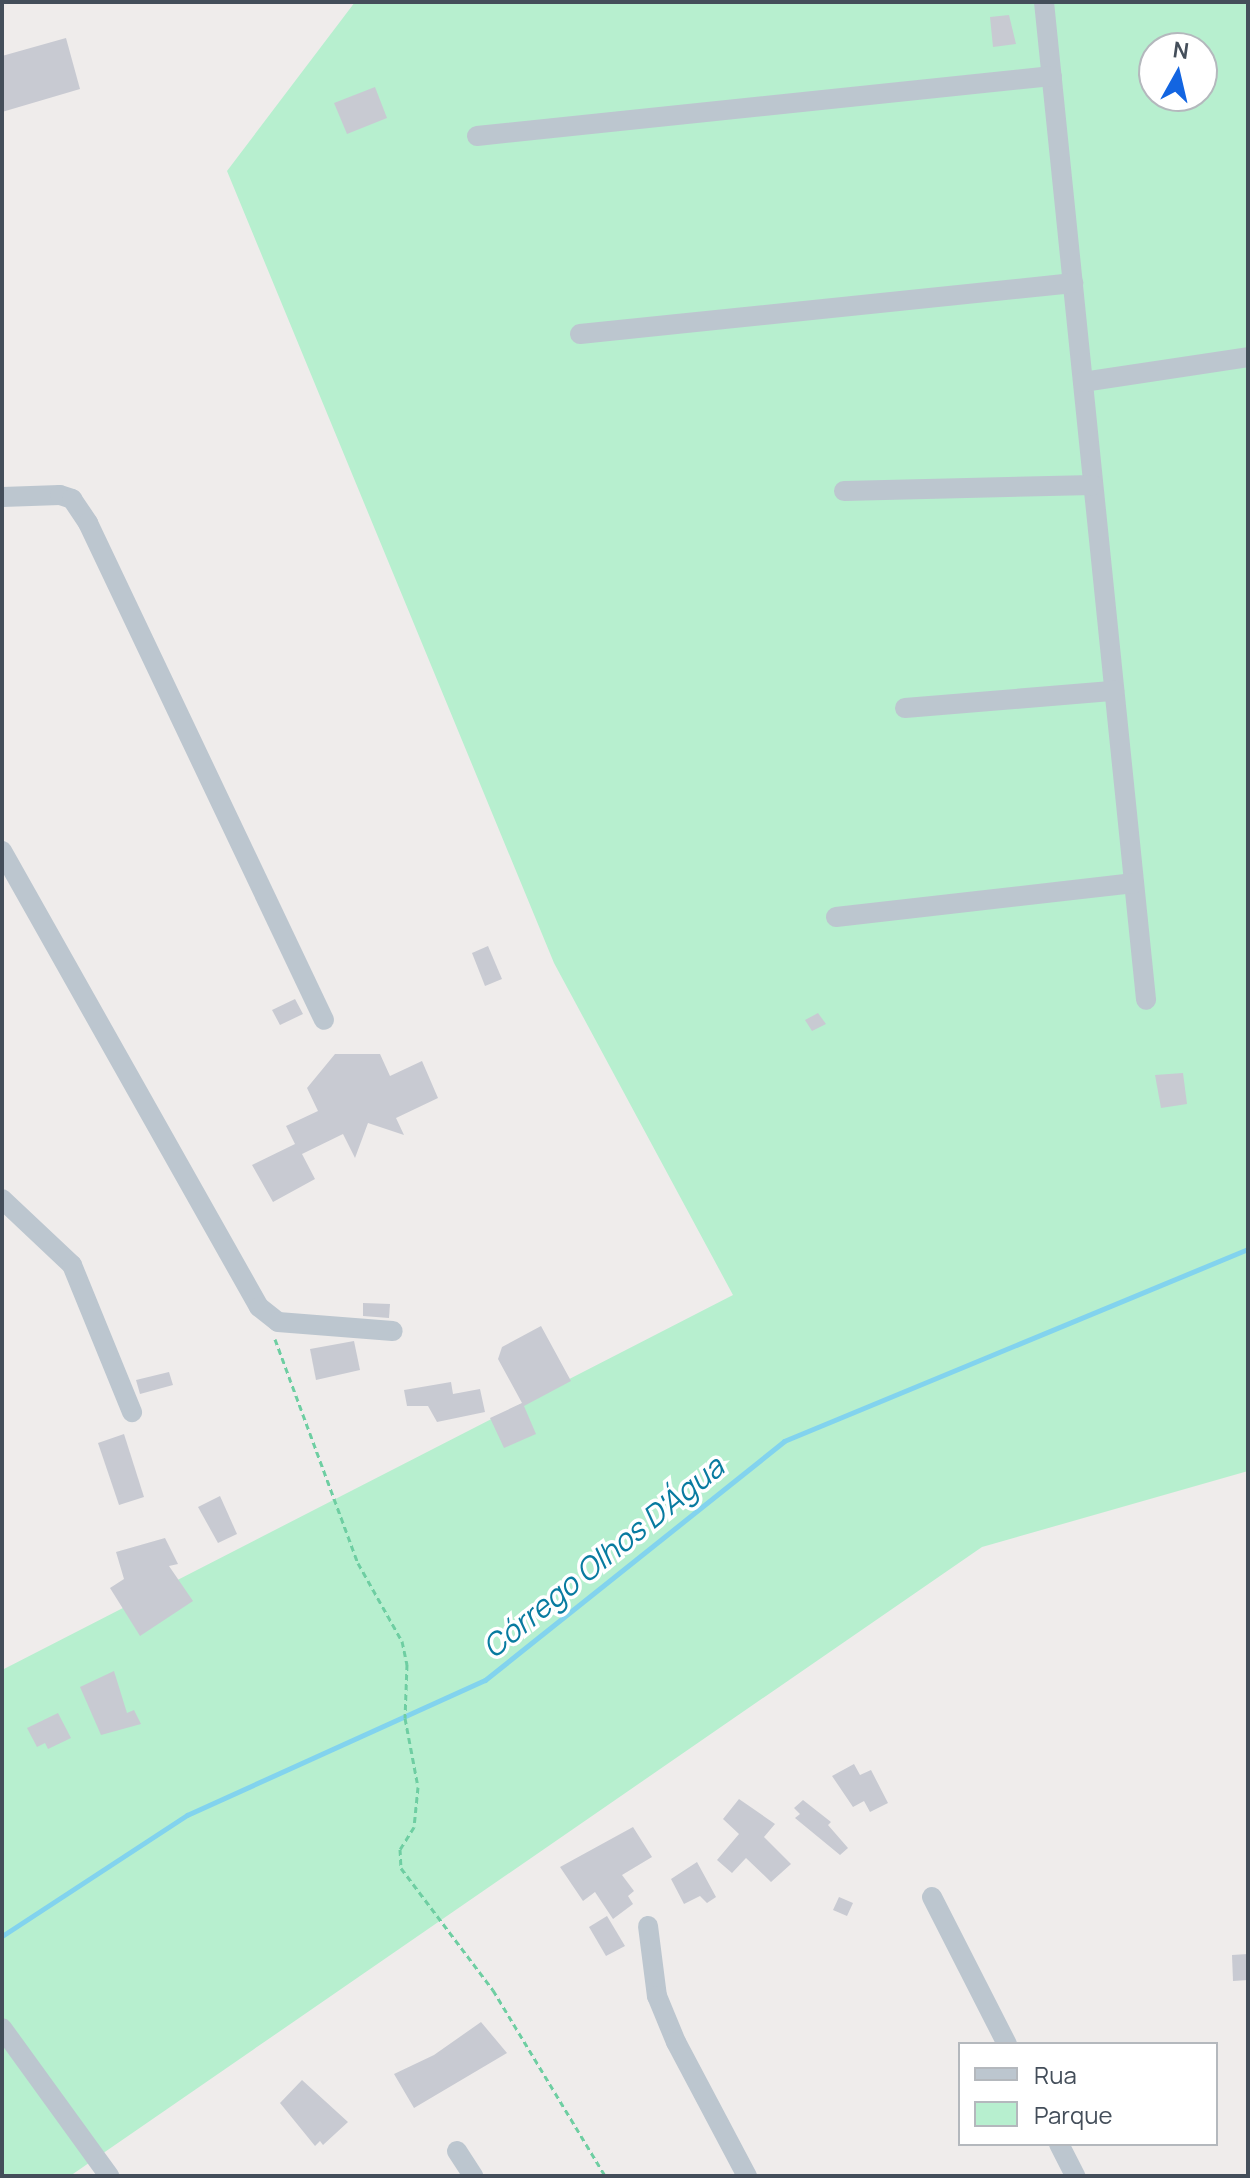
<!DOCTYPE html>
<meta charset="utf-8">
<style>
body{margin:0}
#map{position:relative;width:1250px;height:2178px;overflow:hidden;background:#efeceb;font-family:Manrope,sans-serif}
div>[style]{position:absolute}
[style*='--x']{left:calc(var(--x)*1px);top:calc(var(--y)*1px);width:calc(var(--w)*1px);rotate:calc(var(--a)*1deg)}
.green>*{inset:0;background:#b7efcf}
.stream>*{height:5px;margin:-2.5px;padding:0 2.5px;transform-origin:2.5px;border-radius:2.5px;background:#82d3ee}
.building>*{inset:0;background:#c8cad2}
.path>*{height:3px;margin-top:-1.5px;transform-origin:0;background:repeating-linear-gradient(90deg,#6ecea2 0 6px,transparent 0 10px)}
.street>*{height:20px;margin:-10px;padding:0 10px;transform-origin:10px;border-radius:10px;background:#bcc6cf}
span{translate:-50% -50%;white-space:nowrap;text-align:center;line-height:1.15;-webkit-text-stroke:7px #fff;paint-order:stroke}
.water-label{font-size:30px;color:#087ba0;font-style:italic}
.frame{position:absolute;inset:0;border:4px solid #444e5a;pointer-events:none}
.legend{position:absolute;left:958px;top:2042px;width:260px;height:104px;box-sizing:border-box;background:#fff;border:2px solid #b4b8bd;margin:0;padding:10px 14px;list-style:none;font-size:24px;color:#444e5a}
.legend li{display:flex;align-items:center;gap:16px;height:40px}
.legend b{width:40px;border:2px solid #b4b8bd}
.north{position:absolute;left:1138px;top:32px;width:80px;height:80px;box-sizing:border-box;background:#fff;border:2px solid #b4b8bd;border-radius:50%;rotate:8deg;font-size:22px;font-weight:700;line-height:32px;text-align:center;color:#444e5a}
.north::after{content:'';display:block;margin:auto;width:28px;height:36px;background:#1365e1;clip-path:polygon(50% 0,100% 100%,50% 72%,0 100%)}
</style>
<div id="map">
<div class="green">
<div style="clip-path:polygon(evenodd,355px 2px,1248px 2px,1248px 1471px,982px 1547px,70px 2176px,2px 2176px,2px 1670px,733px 1295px,554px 963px,227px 171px,355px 2px,1154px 48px,1202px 48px,1202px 96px,1154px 96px,1154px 48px)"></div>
</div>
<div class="stream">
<div style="--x:2;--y:1936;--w:221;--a:-33.2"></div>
<div style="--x:187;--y:1815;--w:327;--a:-24.4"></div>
<div style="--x:485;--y:1680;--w:383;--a:-38.6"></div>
<div style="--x:784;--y:1441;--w:502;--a:-22.48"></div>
</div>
<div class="building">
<div style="clip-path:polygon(1009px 15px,1016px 44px,993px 47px,990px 17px)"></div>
<div style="clip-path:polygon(66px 38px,80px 89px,2px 112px,2px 56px)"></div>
<div style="clip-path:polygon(375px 87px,387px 118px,347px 134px,334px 103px)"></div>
<div style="clip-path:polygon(488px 946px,502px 979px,485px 986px,472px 953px)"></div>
<div style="clip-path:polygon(295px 999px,303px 1014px,280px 1025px,272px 1010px)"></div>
<div style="clip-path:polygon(818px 1013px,826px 1024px,812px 1031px,805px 1020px)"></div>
<div style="clip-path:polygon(335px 1054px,380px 1054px,390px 1076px,422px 1061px,438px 1098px,396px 1118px,404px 1135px,368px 1123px,355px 1158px,343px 1134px,302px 1154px,315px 1179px,273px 1202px,252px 1165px,295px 1144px,286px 1126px,318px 1111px,307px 1088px)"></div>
<div style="clip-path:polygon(1183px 1073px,1187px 1104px,1161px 1108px,1155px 1075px)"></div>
<div style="clip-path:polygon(363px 1303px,390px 1304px,389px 1318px,363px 1316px)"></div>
<div style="clip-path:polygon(541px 1326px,571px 1381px,524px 1406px,536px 1434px,504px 1448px,490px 1418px,522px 1403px,498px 1359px,502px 1347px)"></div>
<div style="clip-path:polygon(354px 1341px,360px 1370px,316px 1380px,310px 1349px)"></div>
<div style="clip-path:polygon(169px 1372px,173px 1385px,140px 1394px,136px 1380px)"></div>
<div style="clip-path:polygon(451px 1382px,453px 1394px,480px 1389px,485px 1412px,437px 1422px,428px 1406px,407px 1406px,404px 1390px)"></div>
<div style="clip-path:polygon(124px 1434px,144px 1497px,119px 1505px,98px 1443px)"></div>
<div style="clip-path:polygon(220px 1496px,237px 1534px,218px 1543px,198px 1507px)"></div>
<div style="clip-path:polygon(165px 1538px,178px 1564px,169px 1566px,193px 1601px,140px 1636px,110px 1588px,124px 1579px,116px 1552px)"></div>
<div style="clip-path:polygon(114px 1671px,127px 1713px,134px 1710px,141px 1724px,101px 1735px,80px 1687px)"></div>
<div style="clip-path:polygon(58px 1713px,71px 1738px,48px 1749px,45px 1743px,37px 1747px,27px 1728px)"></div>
<div style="clip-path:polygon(854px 1764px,860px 1775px,871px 1770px,888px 1803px,870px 1812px,864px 1801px,853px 1807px,832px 1776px)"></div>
<div style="clip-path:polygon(739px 1799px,775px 1824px,764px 1837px,791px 1864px,771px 1882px,746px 1858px,732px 1873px,717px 1860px,739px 1834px,723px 1819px)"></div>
<div style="clip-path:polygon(803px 1800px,831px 1822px,828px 1825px,848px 1848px,840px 1855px,795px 1818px,800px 1814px,794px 1808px)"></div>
<div style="clip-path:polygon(633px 1827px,652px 1857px,622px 1875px,634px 1891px,628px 1896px,633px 1904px,613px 1919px,595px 1892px,583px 1901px,560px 1867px)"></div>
<div style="clip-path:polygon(697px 1862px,716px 1897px,707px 1903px,700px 1896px,684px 1904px,671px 1879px)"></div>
<div style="clip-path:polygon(839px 1897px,853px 1903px,847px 1916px,833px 1910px)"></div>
<div style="clip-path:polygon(607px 1916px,625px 1946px,606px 1956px,589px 1927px)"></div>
<div style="clip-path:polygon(1248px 1954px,1248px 1980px,1233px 1981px,1232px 1955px)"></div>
<div style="clip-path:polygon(481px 2022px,507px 2053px,414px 2108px,394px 2074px,434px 2055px)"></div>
<div style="clip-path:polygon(302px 2080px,348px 2122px,323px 2145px,320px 2141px,315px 2146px,280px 2103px)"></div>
</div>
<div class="path">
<div style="--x:275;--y:1339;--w:239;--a:69.7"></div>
<div style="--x:358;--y:1563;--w:90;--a:60.6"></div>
<div style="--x:402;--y:1641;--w:24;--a:78"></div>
<div style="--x:407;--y:1664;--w:54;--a:92.1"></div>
<div style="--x:405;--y:1718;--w:70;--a:79.3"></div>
<div style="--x:418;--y:1787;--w:40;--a:95.7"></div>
<div style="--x:414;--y:1827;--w:26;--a:122"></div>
<div style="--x:400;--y:1849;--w:19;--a:87"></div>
<div style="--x:401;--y:1868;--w:153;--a:53"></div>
<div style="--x:493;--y:1990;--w:217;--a:58.9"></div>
</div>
<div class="street">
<div style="--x:1044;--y:2;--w:1003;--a:84.16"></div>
<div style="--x:477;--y:136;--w:578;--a:-5.96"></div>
<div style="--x:580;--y:334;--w:496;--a:-5.9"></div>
<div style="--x:1083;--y:382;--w:167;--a:-8.6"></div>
<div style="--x:844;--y:491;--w:249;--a:-1.4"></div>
<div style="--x:2;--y:497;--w:58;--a:-2"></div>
<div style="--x:60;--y:495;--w:13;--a:18"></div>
<div style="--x:72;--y:499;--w:29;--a:56"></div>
<div style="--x:88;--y:523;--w:550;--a:64.6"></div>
<div style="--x:905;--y:708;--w:210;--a:-4.7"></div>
<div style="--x:2;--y:851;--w:523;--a:60.59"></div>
<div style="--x:259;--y:1307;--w:24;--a:38"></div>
<div style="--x:278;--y:1322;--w:115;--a:4.5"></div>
<div style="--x:836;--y:917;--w:300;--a:-6.5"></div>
<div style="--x:2;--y:1199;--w:96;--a:43.3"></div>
<div style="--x:72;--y:1265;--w:159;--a:67.8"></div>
<div style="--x:932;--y:1897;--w:165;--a:63"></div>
<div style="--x:648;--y:1926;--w:71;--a:82.7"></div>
<div style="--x:657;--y:1996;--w:50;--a:67.6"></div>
<div style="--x:676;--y:2042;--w:152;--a:62.1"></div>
<div style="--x:2;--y:2028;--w:183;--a:54.1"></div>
<div style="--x:1059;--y:2144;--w:36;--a:63"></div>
<div style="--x:457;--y:2151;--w:30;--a:57"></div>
</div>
<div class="water-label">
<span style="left:603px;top:1557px;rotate:-39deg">Córrego Olhos D'Água</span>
</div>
<div class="frame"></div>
<ul class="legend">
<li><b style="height:10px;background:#bcc6cf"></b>Rua</li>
<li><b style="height:22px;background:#b7efcf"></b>Parque</li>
</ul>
<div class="north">N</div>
</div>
